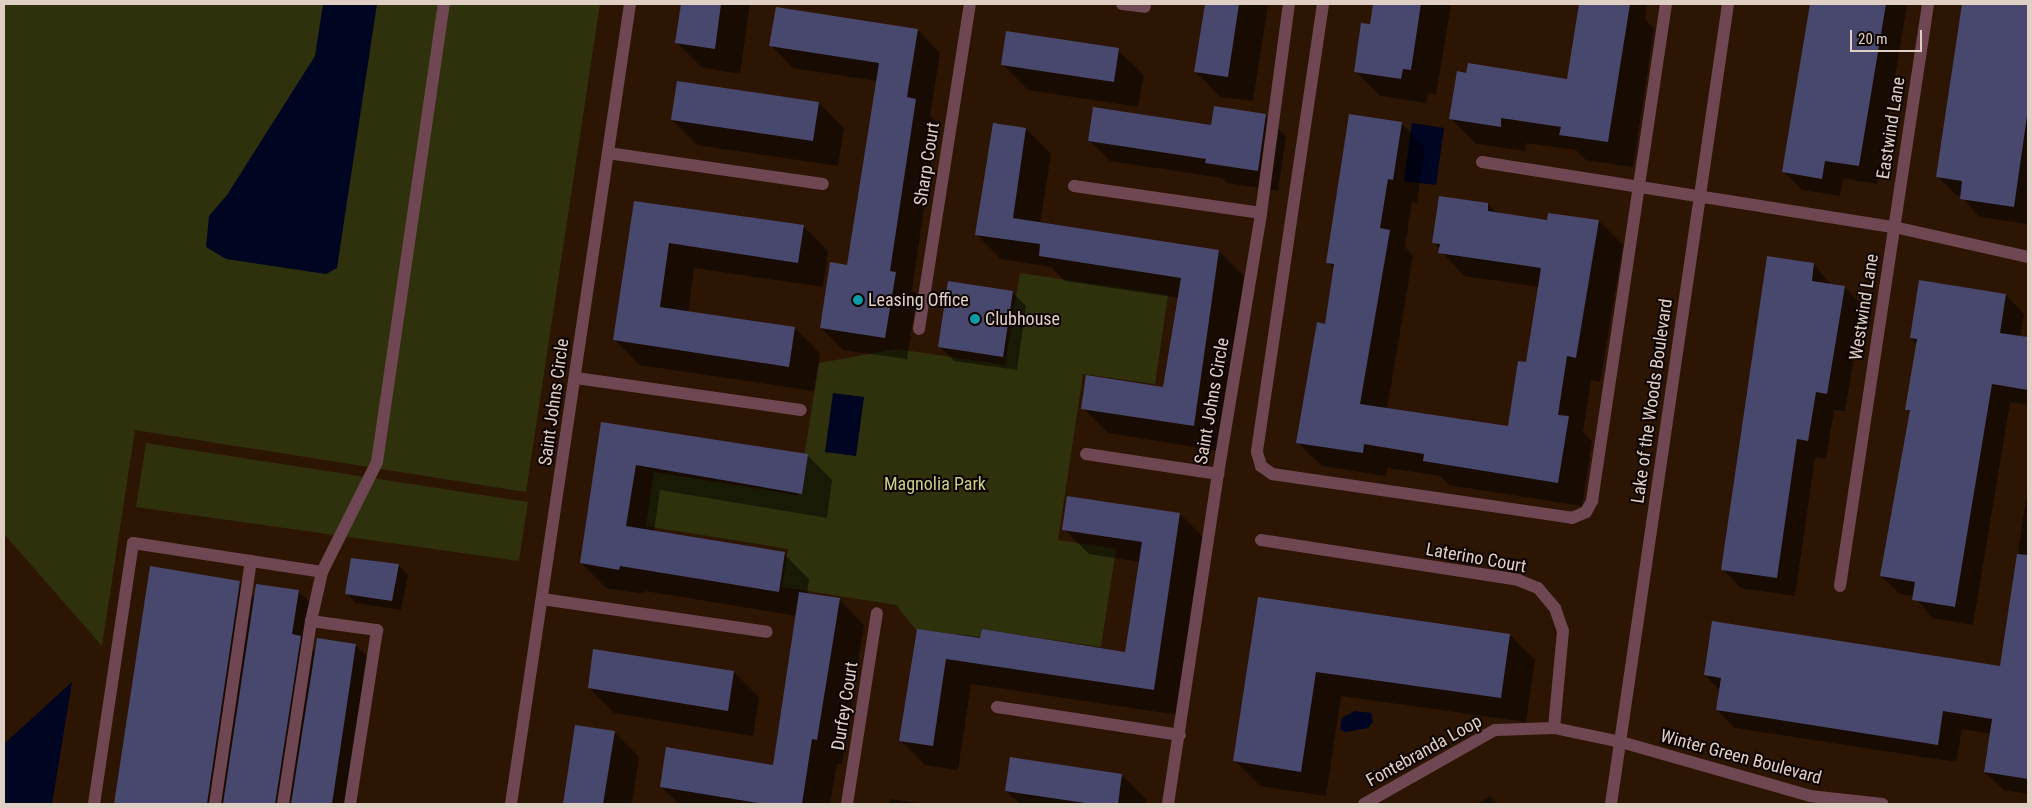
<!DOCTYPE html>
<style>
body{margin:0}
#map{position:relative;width:2032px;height:808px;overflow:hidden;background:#2d1503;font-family:"Roboto Condensed",sans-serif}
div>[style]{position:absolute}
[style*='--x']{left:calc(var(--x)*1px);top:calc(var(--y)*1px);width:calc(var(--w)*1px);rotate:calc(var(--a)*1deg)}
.green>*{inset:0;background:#2f310c}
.water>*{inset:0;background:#000521}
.shadow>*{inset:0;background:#0007}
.building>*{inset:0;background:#48476e}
.service>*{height:12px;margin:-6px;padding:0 6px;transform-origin:6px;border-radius:6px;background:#6e4752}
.minor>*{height:12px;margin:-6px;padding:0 6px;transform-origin:6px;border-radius:6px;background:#6e4752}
.tertiary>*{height:12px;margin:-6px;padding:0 6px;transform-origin:6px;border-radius:6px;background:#6e4752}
.dots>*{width:14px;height:14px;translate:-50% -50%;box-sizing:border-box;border:2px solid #0d0401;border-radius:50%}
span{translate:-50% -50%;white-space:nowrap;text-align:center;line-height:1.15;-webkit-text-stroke:4px #0d0401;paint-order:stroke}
.street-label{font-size:18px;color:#e0cfc4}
.poi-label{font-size:18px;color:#e0cfc4}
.left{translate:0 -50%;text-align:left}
.park-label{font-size:18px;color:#cacf87}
.frame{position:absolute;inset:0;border:5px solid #e0cfc4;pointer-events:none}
.scale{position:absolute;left:1850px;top:30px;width:72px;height:22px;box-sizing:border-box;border:2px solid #e0cfc4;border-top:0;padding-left:6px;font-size:15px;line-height:18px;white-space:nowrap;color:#e0cfc4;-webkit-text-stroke:4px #0d0401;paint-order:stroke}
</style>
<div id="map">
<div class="green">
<div style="clip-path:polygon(4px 4px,600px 4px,526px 492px,135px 430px,102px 646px,4px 534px)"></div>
<div style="clip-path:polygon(1020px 273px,1168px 295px,1155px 384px,1083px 374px,1058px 540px,1116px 549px,1101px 647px,982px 629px,980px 639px,916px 630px,896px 605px,782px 587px,788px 549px,646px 526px,654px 472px,798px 495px,819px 363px,897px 349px,1005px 365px)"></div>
<div style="clip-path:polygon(146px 443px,528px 502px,519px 561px,136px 507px)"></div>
</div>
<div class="water">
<div style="clip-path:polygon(323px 4px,377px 4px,337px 268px,326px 274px,226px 259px,206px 247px,209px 216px,227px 195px,315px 56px)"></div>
<div style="clip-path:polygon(1412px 123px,1444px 128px,1436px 185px,1404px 181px)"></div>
<div style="clip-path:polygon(833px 393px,864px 397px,856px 456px,825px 452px)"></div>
<div style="clip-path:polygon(72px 682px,52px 804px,4px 804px,4px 744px)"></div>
<div style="clip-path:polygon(1355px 711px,1371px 713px,1373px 722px,1368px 728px,1345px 732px,1340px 729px,1342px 718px)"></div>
</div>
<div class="shadow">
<div style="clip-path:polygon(682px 4px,750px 4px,740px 74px,701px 67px,676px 42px)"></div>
<div style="clip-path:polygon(1206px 4px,1268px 4px,1253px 101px,1220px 97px,1195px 71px)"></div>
<div style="clip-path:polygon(1374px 4px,1451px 4px,1436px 95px,1428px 93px,1426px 103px,1380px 96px,1355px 71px,1371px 26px)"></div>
<div style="clip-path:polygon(1580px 4px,1647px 4px,1645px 19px,1654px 29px,1633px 167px,1586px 160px,1576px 150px,1526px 143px,1525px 151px,1476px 144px,1451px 119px,1468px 74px,1568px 81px)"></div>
<div style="clip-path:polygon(1811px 4px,1907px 4px,1877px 184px,1843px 178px,1840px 196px,1802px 190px,1783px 171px)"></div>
<div style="clip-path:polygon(1963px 4px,2028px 4px,2028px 224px,1979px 217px,1961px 196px,1956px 195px,1937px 176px)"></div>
<div style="clip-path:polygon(918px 30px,940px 53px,930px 115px,937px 122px,912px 290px,917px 295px,907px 359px,843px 350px,821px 328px,848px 266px,877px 81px,793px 68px,771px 45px)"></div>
<div style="clip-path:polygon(1118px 50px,1144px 75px,1138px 107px,1028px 90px,1003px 65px)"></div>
<div style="clip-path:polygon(678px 83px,819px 103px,844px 128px,838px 166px,697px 145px,672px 120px)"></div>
<div style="clip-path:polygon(1265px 116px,1286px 136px,1278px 191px,1227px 183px,1222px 178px,1110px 161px,1090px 141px,1212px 127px)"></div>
<div style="clip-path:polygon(1401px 123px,1425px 147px,1417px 203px,1412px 202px,1405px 247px,1413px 255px,1387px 409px,1509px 428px,1527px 364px,1539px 287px,1464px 276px,1433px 242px,1488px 204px,1498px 214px,1548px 222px,1599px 221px,1623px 245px,1600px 382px,1591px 380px,1583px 432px,1592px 441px,1582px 506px,1449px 485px,1440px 476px,1388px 468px,1386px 476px,1322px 466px,1297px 442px,1326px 325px,1334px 269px,1327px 262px)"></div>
<div style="clip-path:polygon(1026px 129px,1051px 154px,1040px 223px,1219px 251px,1244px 276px,1218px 451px,1108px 433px,1083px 408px,1164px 388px,1179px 298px,1065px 281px,1051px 267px,1001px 259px,976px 234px)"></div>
<div style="clip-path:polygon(635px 202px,803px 226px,828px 251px,823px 287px,694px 268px,688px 313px,795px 328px,820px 354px,814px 391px,639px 365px,614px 339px)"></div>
<div style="clip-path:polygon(1814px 264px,1832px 286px,1845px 287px,1863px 306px,1845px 411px,1834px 410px,1826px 459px,1815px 457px,1795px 596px,1741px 588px,1722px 569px)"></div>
<div style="clip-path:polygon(1012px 292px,1026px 306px,1017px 370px,954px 361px,939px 346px)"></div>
<div style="clip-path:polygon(2006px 295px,2024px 314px,2020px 338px,2028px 339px,2028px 405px,2010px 402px,1973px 625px,1932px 618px,1914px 596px,1900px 594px,1881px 576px,1911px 413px,1907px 409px,1917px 344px,1911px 338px)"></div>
<div style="clip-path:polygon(602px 423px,807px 455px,832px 480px,827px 518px,660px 490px,654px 532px,784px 554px,809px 579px,807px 595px,839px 599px,864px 625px,842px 764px,837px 764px,830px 804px,679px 804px,661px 787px,774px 766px,797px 616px,645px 591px,644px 594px,606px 588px,581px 563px)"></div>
<div style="clip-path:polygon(2028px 486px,2028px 794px,2004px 790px,1985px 772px,1991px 734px,1962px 729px,1956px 762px,1735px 728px,1717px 710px,1720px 690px,1705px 675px,2001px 668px)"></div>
<div style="clip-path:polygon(1180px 514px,1205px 539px,1178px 715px,971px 684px,958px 770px,925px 765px,900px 740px,918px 630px,1126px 653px,1140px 562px,1089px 554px,1064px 529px)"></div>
<div style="clip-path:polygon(398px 565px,408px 575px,401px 610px,356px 603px,346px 593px)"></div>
<div style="clip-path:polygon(151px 567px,239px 582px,255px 598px,298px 591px,317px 609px,311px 648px,316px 653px,355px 645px,374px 663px,353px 804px,116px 804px)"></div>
<div style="clip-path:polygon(1259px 598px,1510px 635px,1535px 660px,1526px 722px,1341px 696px,1326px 796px,1260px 786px,1235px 761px)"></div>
<div style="clip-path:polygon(734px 672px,759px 697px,753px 736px,614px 713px,589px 688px)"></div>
<div style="clip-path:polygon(576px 726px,614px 732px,639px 757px,632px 804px,564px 804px)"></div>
<div style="clip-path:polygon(1011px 759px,1122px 775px,1147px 800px,1146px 804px,1020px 804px,1006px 791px)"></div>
<div style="clip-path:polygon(1490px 796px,1498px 804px,1476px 804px)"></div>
<div style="clip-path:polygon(890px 799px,925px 804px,889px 804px)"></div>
</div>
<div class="building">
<div style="clip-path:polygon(681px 4px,721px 4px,715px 49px,675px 43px)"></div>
<div style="clip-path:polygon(1205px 4px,1239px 4px,1228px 77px,1194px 72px)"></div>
<div style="clip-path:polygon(1373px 4px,1421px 4px,1411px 70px,1403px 69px,1401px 79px,1354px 72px,1361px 23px,1370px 24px)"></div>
<div style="clip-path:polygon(1579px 4px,1630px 4px,1608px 142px,1559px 135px,1561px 127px,1501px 118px,1501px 127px,1449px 119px,1457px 71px,1466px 73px,1468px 63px,1567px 79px)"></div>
<div style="clip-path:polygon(1810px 4px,1886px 4px,1859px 166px,1825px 161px,1822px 179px,1782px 172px)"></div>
<div style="clip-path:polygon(1962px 4px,2028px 4px,2028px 109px,2014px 207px,1960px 199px,1962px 181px,1936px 177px)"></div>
<div style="clip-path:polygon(776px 7px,918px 29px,907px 97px,916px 99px,890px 271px,896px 272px,885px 338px,820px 328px,830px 262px,847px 265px,879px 63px,769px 46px)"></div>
<div style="clip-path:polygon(1006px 31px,1119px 48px,1114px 82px,1001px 65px)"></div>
<div style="clip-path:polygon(677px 81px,819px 102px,813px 141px,671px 120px)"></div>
<div style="clip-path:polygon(1214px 106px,1266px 114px,1258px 171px,1205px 163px,1206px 159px,1088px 141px,1093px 107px,1211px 125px)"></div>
<div style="clip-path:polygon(1349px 114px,1402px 122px,1393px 180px,1388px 179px,1380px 228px,1390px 230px,1360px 404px,1508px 426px,1518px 361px,1526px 362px,1541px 268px,1438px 253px,1440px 244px,1432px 243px,1439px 196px,1488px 203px,1488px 211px,1547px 220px,1548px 213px,1599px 220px,1576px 358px,1567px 356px,1558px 415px,1569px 416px,1558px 483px,1423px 461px,1424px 454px,1364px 444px,1363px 453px,1296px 443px,1317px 322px,1325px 324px,1334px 264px,1326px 263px)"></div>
<div style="clip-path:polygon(993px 123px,1026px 128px,1013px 218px,1219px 250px,1194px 426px,1081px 409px,1086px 375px,1163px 387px,1181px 278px,1039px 256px,1040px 244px,975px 235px)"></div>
<div style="clip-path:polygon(634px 201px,804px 225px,798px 263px,669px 243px,660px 307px,795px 327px,789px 367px,613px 340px)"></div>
<div style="clip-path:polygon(1767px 256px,1814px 263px,1812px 281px,1845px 286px,1827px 394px,1816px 392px,1808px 441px,1797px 439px,1777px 578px,1721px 570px)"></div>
<div style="clip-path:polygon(1919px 280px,2006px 294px,2000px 333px,2028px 337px,2028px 390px,1992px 384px,1955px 607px,1912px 600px,1915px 582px,1880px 576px,1910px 410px,1905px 410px,1917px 339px,1910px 338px)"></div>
<div style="clip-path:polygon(948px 281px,1013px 291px,1003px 357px,938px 347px)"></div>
<div style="clip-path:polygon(601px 422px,808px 454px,802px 494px,636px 465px,626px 526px,785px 552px,779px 592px,620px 566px,619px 570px,580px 563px)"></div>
<div style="clip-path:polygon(1067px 496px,1180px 513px,1154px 690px,946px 659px,933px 746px,899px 741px,917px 629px,980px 638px,982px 629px,1125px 652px,1142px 542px,1062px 530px)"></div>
<div style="clip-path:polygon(2017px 554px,2028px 555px,2028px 779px,1984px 772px,1992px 719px,1943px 711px,1938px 745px,1716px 710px,1721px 678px,1704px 675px,1712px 621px,2000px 666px)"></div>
<div style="clip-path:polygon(351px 558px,399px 564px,392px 601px,345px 594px)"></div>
<div style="clip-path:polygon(150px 566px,240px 581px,207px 804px,114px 804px)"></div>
<div style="clip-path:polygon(256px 584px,299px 590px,292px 634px,301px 636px,275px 804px,223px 804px)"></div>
<div style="clip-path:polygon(799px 592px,840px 598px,817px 740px,812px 739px,802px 804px,764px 804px,660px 787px,666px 747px,773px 765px)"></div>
<div style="clip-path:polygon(1258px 597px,1510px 634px,1501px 698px,1316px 672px,1301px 772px,1233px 761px)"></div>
<div style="clip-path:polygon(317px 638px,356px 644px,332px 804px,291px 804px)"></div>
<div style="clip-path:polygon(593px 649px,734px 671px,728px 711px,588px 688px)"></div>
<div style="clip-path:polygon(575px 725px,615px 731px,603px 804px,563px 804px)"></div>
<div style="clip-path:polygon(1010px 757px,1122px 774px,1118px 804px,1092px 804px,1005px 791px)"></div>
</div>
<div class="service">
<div style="--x:311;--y:621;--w:50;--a:-77.3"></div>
<div style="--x:94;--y:804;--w:264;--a:-81.5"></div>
<div style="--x:133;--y:543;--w:191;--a:8.7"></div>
<div style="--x:322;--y:572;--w:123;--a:-63.4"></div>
<div style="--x:377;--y:462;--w:463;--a:-81.7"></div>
<div style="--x:215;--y:804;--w:246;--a:-81.6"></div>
<div style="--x:283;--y:804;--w:185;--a:-81.3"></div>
<div style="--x:311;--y:621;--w:67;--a:7.8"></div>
<div style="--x:377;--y:630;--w:176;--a:98.8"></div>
</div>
<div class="minor">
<div style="--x:1122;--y:4;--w:23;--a:7"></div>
<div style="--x:1323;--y:4;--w:453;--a:98.4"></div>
<div style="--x:1257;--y:452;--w:15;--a:74"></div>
<div style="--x:1261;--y:466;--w:14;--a:36"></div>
<div style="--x:1272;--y:474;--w:303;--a:8.3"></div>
<div style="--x:1572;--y:518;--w:15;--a:-23"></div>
<div style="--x:1586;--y:512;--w:13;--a:-61"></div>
<div style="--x:1592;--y:501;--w:502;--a:-81.53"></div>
<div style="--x:608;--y:153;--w:217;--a:8.2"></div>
<div style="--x:1482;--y:162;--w:417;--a:9"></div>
<div style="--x:1894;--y:227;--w:137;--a:12.6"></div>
<div style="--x:1074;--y:186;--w:189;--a:8.2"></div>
<div style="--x:919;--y:329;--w:329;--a:-81.1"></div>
<div style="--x:576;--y:378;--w:227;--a:8.1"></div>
<div style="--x:1086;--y:454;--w:134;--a:8.6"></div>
<div style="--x:1261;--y:540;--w:260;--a:8.8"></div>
<div style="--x:1518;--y:580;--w:22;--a:22"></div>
<div style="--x:1538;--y:588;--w:26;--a:50"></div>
<div style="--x:1555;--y:608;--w:24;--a:71"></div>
<div style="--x:1563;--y:631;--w:97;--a:95.3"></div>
<div style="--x:1840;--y:586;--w:589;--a:-81.4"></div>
<div style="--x:542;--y:599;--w:227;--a:8.3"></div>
<div style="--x:997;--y:707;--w:185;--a:8.7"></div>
<div style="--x:511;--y:804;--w:809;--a:-81.54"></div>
<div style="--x:847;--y:804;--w:193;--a:-81.1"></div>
<div style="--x:1168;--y:804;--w:334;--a:-81.4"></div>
<div style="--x:1218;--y:474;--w:265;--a:-80.6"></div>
<div style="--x:1261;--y:213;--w:211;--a:-82.4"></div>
<div style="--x:1364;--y:804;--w:150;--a:-29.5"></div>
<div style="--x:1495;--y:730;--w:59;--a:-1.9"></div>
<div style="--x:1554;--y:728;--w:68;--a:11.8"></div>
<div style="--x:1621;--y:742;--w:197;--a:15.9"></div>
<div style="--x:1810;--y:796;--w:73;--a:6.3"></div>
</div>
<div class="tertiary">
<div style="--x:1611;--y:804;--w:809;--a:-81.68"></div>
</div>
<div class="dots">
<div style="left:858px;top:300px;background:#0f9aa8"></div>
<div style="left:975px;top:319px;background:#0f9aa8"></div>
</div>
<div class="street-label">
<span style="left:1891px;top:128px;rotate:-81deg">Eastwind Lane</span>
<span style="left:927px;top:164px;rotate:-81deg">Sharp Court</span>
<span style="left:1864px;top:307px;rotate:-81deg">Westwind Lane</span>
<span style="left:1212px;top:401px;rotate:-80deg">Saint Johns Circle</span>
<span style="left:1652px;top:401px;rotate:-82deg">Lake of the Woods Boulevard</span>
<span style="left:554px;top:402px;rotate:-82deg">Saint Johns Circle</span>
<span style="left:1476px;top:558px;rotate:10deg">Laterino Court</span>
<span style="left:845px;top:706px;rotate:-81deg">Durfey Court</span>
<span style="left:1424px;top:751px;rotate:-29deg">Fontebranda Loop</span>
<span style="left:1741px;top:757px;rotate:15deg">Winter Green Boulevard</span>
</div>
<div class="poi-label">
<span class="left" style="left:868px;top:300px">Leasing Office</span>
<span class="left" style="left:985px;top:319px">Clubhouse</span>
</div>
<div class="park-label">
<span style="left:935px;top:484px">Magnolia Park</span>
</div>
<div class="frame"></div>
<div class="scale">20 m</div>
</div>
